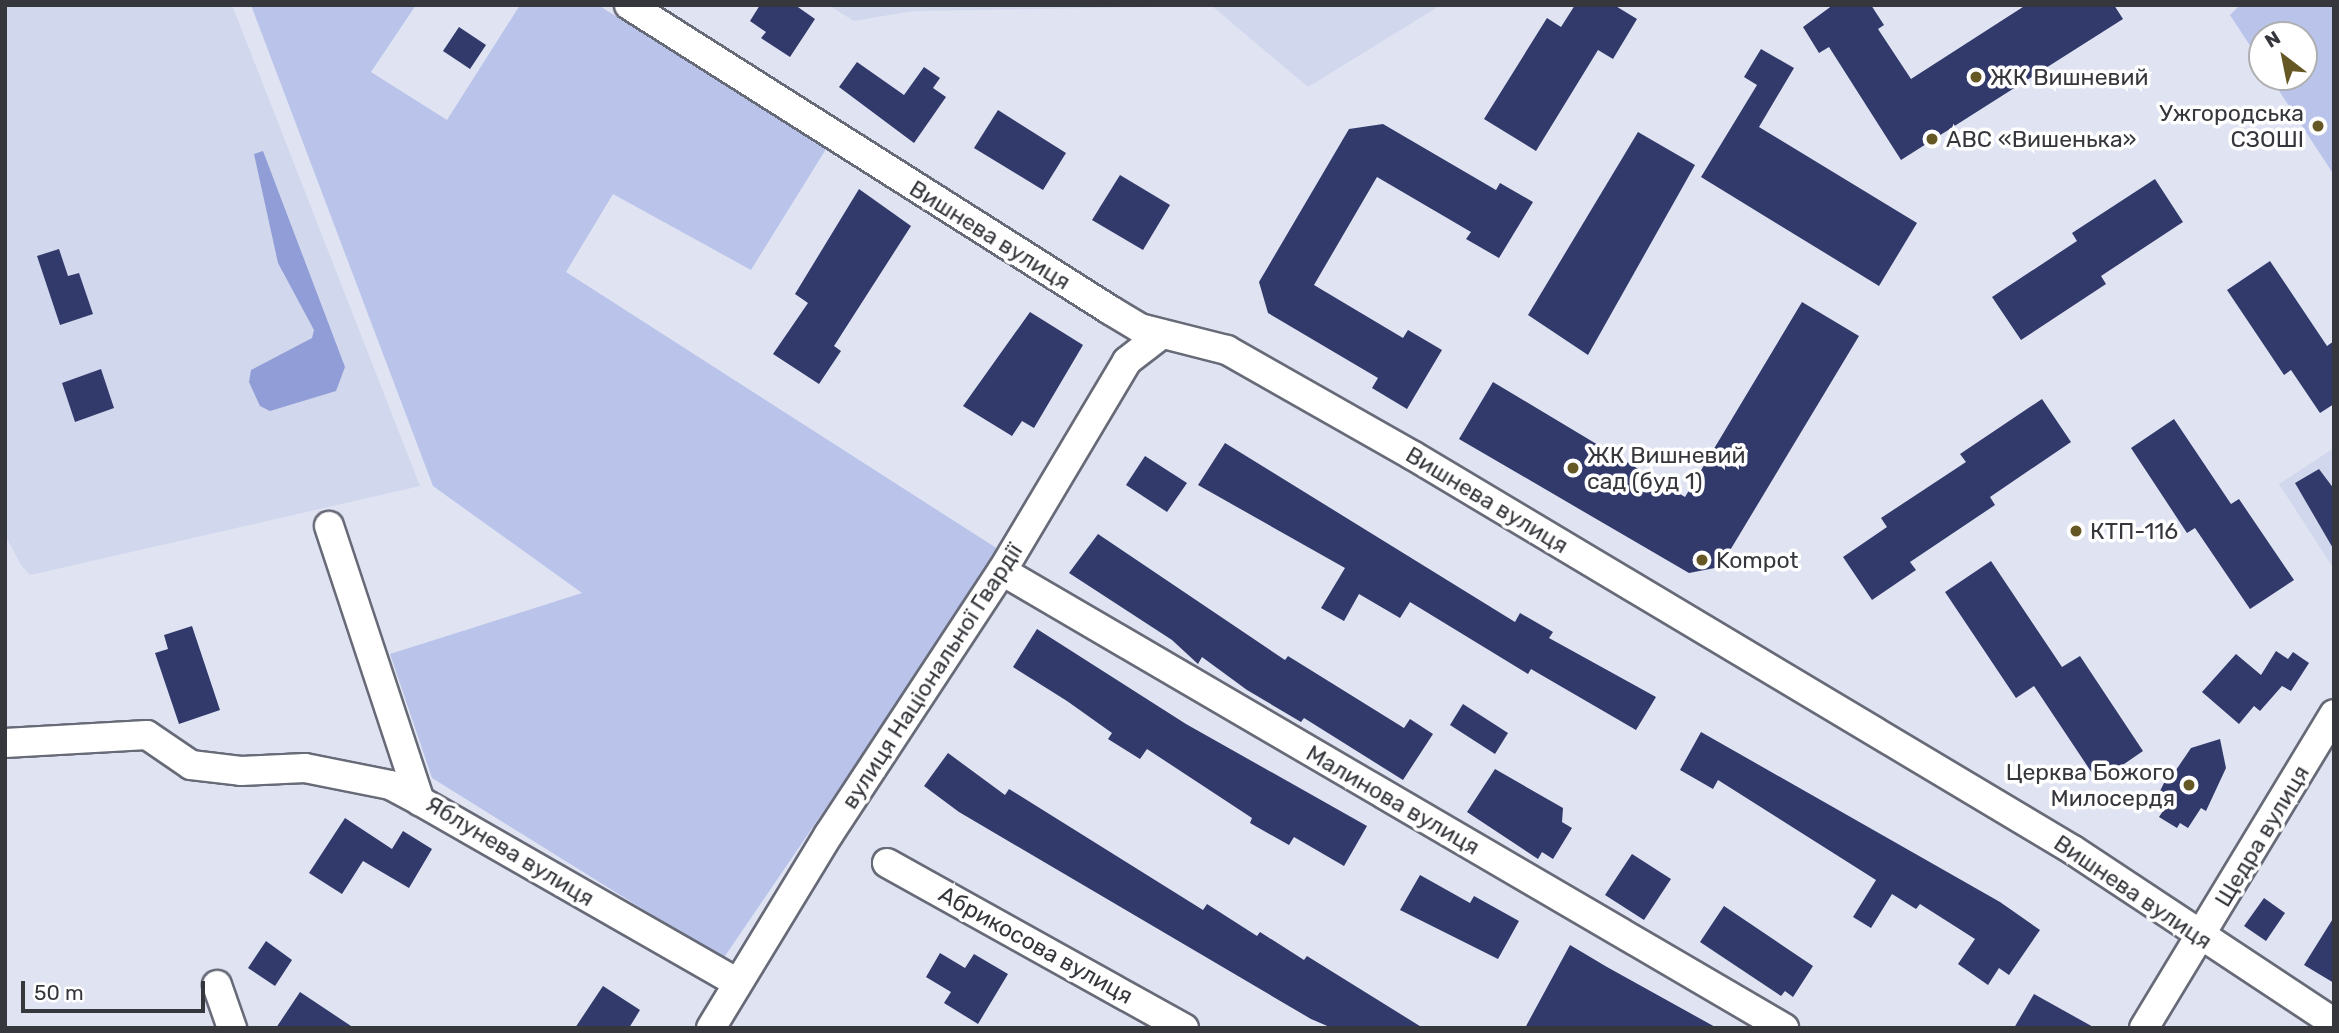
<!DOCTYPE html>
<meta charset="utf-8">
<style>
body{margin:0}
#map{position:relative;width:2339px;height:1033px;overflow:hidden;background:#dfe3f2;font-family:Rubik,sans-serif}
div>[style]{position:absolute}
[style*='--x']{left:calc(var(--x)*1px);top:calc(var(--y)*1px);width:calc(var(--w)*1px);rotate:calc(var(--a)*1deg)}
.built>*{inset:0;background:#d1d7ed}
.green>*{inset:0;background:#bac4ea}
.water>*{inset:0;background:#909dd6}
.building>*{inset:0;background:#323a6c}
.roads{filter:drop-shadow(2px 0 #676a77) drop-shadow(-2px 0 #676a77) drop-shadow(0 2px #676a77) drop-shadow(0 -2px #676a77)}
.street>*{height:28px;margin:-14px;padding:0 14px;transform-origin:14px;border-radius:14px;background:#fff}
.dots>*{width:19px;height:19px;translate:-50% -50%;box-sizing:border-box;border:4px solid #fff;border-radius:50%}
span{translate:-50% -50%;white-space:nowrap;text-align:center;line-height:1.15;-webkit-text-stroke:7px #fff;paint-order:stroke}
.poi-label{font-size:23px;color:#35373c}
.left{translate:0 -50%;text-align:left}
.right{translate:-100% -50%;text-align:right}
.street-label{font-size:23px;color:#35373c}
.frame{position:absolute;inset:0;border:7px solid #35373c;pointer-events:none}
.north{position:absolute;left:2248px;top:21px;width:70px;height:70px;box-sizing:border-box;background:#fff;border:2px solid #aeafb1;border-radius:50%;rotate:328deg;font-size:19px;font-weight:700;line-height:28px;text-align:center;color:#35373c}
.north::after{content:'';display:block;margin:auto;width:24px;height:32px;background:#665825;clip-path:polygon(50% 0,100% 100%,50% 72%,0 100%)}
.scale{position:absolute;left:21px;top:981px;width:184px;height:32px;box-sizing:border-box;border:4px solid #35373c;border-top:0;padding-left:9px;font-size:21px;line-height:24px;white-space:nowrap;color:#35373c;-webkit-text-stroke:5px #fff;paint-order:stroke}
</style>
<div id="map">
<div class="built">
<div style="clip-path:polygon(5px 5px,232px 5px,420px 486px,30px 575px,21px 565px,5px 535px)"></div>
<div style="clip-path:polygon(828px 5px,1441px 5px,1308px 87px,1212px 6px,913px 11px,854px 21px)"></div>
<div style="clip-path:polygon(2334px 448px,2334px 569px,2279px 484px)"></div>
</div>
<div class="green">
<div style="clip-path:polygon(251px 5px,416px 5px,371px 72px,447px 120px,520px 5px,598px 5px,826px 149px,751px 270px,613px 194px,566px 272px,1001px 551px,723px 959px,432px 778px,390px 654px,582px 593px,433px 486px)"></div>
<div style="clip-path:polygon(2240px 5px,2334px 5px,2334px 175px,2270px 77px,2304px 77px,2304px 35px,2262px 35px,2262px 64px,2230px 15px)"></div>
</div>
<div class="water">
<div style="clip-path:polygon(263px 151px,345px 367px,336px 391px,270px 411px,260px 406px,249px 382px,251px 370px,312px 338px,314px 330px,278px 263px,254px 154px)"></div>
</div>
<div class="building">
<div style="clip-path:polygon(760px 5px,795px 5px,815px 19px,790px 57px,761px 38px,766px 32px,750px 21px)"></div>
<div style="clip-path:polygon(1575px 5px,1614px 5px,1637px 19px,1613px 59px,1598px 50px,1536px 151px,1484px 119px,1547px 18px,1561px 27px)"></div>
<div style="clip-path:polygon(1833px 5px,1871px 5px,1884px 25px,1878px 29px,1911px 79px,2026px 5px,2114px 5px,2123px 19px,1901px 160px,1829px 47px,1819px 53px,1803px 27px)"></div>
<div style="clip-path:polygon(459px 27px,486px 45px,470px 69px,443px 51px)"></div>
<div style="clip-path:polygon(1761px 49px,1794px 68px,1759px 127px,1917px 223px,1879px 286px,1701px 177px,1757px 85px,1744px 77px)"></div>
<div style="clip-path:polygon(857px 62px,904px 95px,924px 67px,940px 78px,933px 88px,946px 97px,914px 143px,839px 87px)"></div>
<div style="clip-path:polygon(998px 110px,1066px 153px,1043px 190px,974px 148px)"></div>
<div style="clip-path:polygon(1383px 124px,1496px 190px,1500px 183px,1533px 202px,1499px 258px,1466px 239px,1471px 232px,1377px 177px,1314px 285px,1403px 338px,1408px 330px,1442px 350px,1407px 409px,1372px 388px,1378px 378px,1268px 313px,1259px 282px,1349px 129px)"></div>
<div style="clip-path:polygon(1638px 132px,1695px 165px,1588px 355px,1528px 315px)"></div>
<div style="clip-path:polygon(1120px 175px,1170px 205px,1143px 250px,1092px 220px)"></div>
<div style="clip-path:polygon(2155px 179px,2183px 222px,2101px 276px,2106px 284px,2021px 340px,1992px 297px,2077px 241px,2072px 233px)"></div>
<div style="clip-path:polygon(859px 189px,911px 226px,834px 346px,841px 351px,819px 384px,773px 354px,808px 303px,795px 294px)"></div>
<div style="clip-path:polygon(59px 249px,68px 276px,79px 273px,93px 314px,60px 325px,37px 256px)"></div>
<div style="clip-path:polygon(2270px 261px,2327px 346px,2334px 341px,2334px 404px,2320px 413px,2291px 370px,2284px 375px,2227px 290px)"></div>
<div style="clip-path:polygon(1802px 302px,1859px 336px,1720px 567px,1689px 573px,1459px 439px,1493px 382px,1685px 497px)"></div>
<div style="clip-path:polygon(1030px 312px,1083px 345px,1034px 428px,1022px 421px,1012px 436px,963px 406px)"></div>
<div style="clip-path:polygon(101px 369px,114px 408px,75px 422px,62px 383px)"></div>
<div style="clip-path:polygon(2042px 399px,2071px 442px,1990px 497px,1995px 505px,1910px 562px,1916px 570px,1872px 600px,1843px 557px,1887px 527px,1881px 518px,1966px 462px,1960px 454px)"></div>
<div style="clip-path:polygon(2174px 419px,2231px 504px,2239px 499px,2294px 580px,2250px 609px,2195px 528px,2187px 533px,2131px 448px)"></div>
<div style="clip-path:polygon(1225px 443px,1515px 622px,1520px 613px,1553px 632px,1549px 638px,1656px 697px,1636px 730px,1531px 669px,1528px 674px,1410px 602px,1400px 618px,1359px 594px,1344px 621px,1321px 608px,1345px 568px,1198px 485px)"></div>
<div style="clip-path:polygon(1145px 456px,1187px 483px,1167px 512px,1126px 485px)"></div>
<div style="clip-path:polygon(2319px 469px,2334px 489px,2334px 550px,2295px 483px)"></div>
<div style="clip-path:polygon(1098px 534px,1285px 660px,1288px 656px,1404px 728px,1410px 719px,1433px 734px,1403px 780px,1304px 718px,1301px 722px,1247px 690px,1202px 657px,1198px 664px,1172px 640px,1069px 573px)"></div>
<div style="clip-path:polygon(1991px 561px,2062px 667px,2080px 656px,2143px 751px,2098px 782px,2034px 686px,2016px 698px,1945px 592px)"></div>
<div style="clip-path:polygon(192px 626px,220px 710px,179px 724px,155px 653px,168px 649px,164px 635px)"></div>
<div style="clip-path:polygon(1037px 629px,1186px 724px,1367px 826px,1344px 866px,1294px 837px,1289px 845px,1250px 823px,1252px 818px,1147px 749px,1140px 759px,1108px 739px,1112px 733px,1067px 701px,1013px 667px)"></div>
<div style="clip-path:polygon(2276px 651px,2288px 659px,2293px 652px,2309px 663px,2291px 691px,2282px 686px,2260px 711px,2254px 706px,2239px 724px,2202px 692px,2236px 654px,2261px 675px)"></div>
<div style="clip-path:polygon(1463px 704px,1508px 733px,1495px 754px,1450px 725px)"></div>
<div style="clip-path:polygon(1701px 732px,2000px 902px,2040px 930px,2009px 975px,1999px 968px,1988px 985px,1958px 964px,1975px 939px,1920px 904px,1916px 909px,1892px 894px,1871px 928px,1853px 917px,1876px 880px,1718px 780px,1713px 789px,1680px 770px)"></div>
<div style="clip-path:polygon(2220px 739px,2226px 768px,2206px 811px,2201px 808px,2188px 828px,2180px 823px,2177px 828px,2159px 817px,2163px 811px,2153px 805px,2172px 767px,2176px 770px,2191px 748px)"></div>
<div style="clip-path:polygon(948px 753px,1005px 795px,1009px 789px,1203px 910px,1207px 904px,1257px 936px,1260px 932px,1304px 960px,1307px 956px,1423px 1028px,1332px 1028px,1311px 1019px,959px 812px,924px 786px)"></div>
<div style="clip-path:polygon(1495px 769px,1563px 808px,1562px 822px,1572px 828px,1553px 859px,1542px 852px,1538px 859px,1467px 812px)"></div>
<div style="clip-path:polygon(345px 818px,392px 849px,403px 831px,432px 849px,409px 888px,363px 861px,342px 894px,309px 873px)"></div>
<div style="clip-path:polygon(1632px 854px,1671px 879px,1644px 920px,1605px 895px)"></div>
<div style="clip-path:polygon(1420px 875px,1470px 903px,1474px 896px,1519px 921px,1498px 959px,1400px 910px)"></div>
<div style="clip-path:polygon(2264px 898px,2285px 913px,2266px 941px,2244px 926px)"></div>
<div style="clip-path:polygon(1724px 906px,1813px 966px,1793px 997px,1785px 991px,1781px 996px,1700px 942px)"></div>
<div style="clip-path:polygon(2334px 917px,2334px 983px,2304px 965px)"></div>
<div style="clip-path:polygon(266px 941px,292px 960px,275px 986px,248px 968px)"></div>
<div style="clip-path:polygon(1570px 945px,1607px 967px,1717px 1028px,1525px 1028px)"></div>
<div style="clip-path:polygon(940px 953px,965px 968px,974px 954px,1008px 974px,978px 1024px,944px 1003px,951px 992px,926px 977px)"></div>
<div style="clip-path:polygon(603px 986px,640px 1010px,629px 1028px,575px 1028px)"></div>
<div style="clip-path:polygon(300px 992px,354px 1028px,276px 1028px)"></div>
<div style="clip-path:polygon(2034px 994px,2095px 1028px,2014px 1028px)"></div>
</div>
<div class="roads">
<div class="street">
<div style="--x:629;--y:5;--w:570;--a:32.38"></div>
<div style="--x:1110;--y:310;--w:35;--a:31"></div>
<div style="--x:1140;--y:328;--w:90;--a:14.2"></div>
<div style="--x:1227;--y:350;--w:213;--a:29.6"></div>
<div style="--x:1412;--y:455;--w:770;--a:30.86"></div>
<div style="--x:2073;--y:850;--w:313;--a:33.5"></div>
<div style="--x:329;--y:526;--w:290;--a:71.7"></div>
<div style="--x:420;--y:801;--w:366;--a:29.8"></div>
<div style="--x:1002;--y:571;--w:906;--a:30.3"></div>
<div style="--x:5;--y:743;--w:142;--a:-3.2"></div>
<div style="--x:147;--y:735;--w:53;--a:34.3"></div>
<div style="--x:191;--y:765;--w:50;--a:6.8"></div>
<div style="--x:241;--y:771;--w:64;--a:-2.7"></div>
<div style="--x:305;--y:768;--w:87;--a:11.3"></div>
<div style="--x:390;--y:785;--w:34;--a:28"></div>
<div style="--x:887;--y:863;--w:340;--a:29.1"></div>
<div style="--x:217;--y:985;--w:46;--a:70.8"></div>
<div style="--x:711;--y:1028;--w:227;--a:-58.7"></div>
<div style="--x:829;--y:834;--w:315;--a:-56.7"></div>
<div style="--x:1002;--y:571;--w:244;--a:-59.2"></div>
<div style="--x:1127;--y:361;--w:44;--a:-37.6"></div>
<div style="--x:2144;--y:1028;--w:367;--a:-58.8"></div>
</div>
</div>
<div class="dots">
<div style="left:1976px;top:77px;background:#665825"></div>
<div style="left:2318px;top:126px;background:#665825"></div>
<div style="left:1932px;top:139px;background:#665825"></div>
<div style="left:1573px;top:468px;background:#665825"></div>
<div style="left:2076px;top:531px;background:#665825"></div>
<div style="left:1702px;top:560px;background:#665825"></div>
<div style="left:2189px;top:785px;background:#665825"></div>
</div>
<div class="poi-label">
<span class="left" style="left:1990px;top:77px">ЖК Вишневий</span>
<span class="right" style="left:2304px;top:126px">Ужгородська<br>СЗОШІ</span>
<span class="left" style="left:1946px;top:139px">ABC «Вишенька»</span>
<span class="left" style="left:1587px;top:468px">ЖК Вишневий<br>сад (буд 1)</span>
<span class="left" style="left:2090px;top:531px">КТП-116</span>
<span class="left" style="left:1716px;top:560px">Kompot</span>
<span class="right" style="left:2175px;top:785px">Церква Божого<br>Милосердя</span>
</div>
<div class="street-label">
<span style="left:990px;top:235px;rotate:32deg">Вишнева вулиця</span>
<span style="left:1487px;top:500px;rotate:31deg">Вишнева вулиця</span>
<span style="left:932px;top:676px;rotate:-57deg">вулиця Національної Гвардії</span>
<span style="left:1393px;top:800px;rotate:30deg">Малинова вулиця</span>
<span style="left:2262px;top:836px;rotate:-59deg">Щедра вулиця</span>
<span style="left:510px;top:851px;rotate:31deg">Яблунева вулиця</span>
<span style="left:2133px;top:892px;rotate:34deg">Вишнева вулиця</span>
<span style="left:1036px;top:945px;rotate:29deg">Абрикосова вулиця</span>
</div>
<div class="frame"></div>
<div class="north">N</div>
<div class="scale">50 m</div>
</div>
